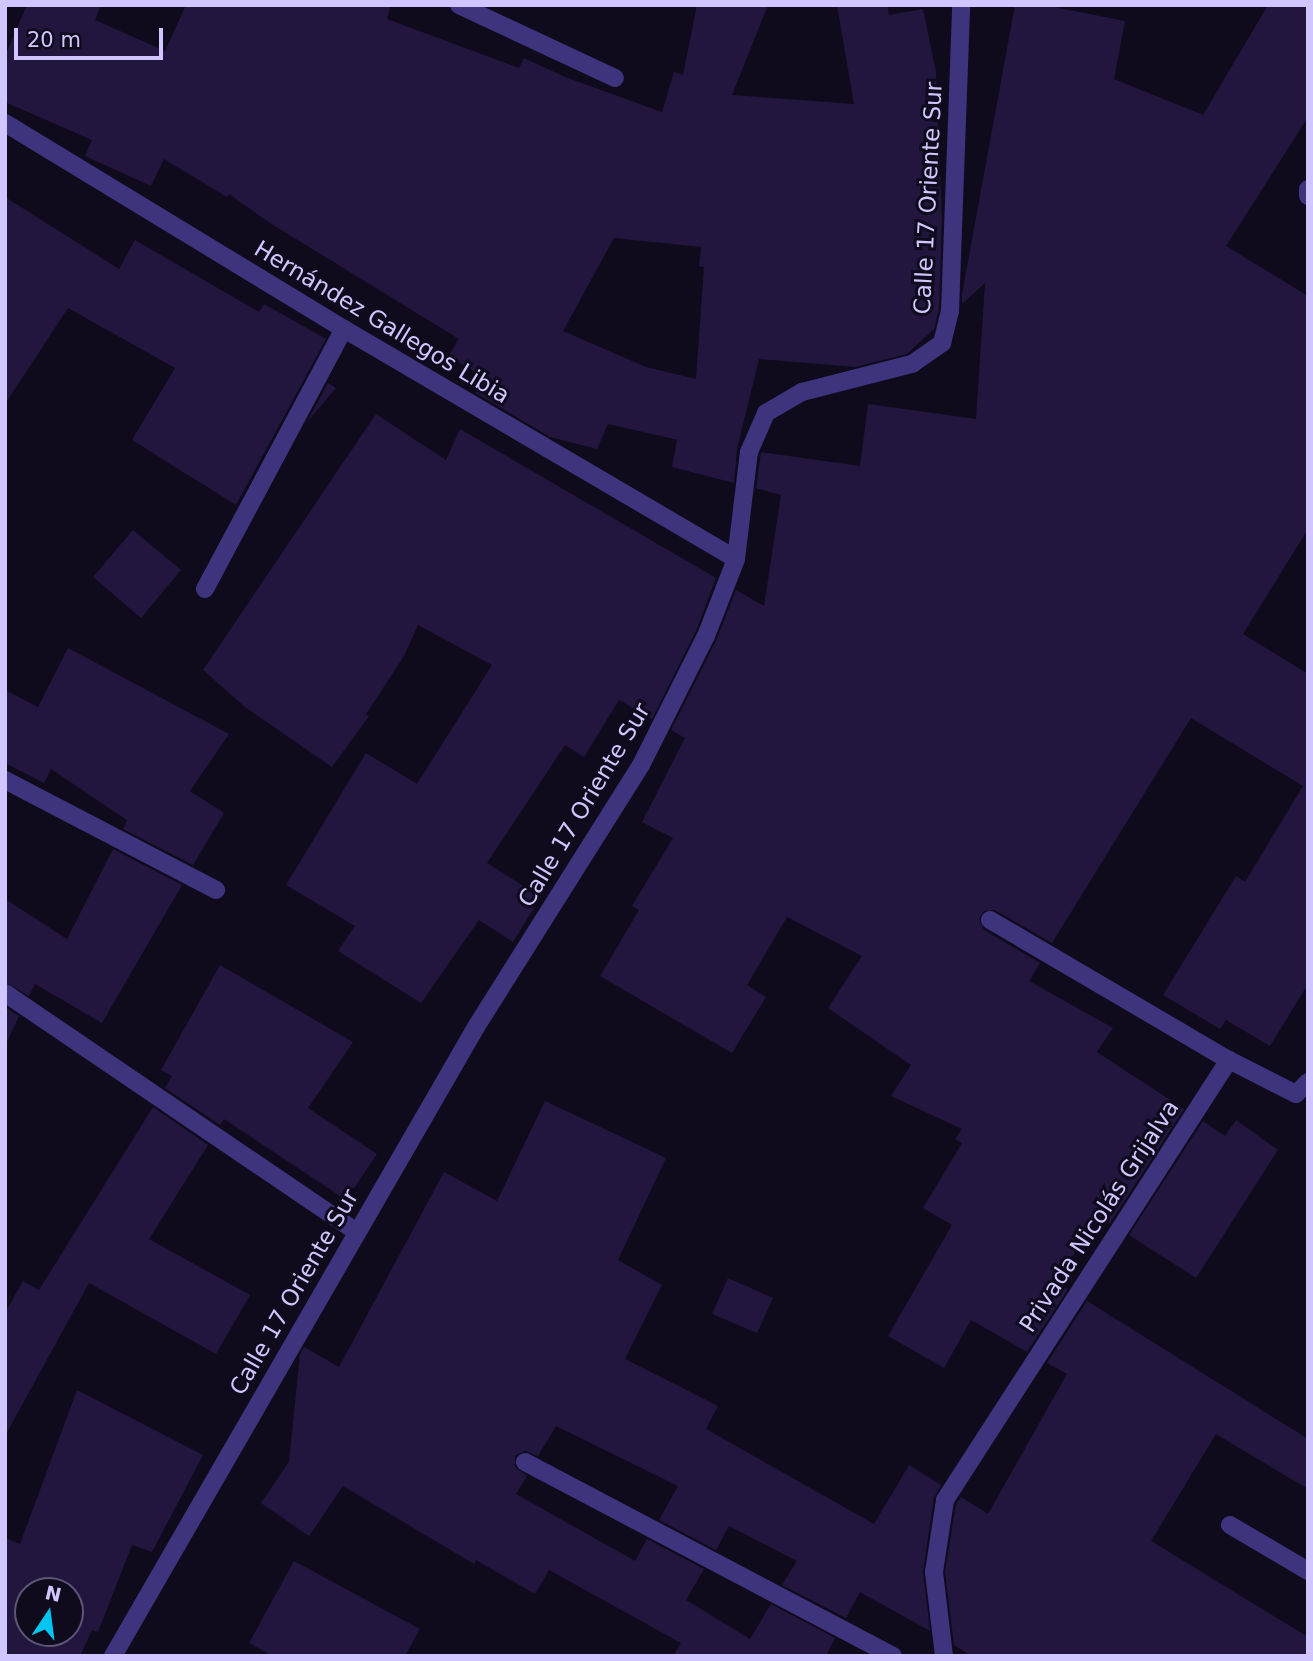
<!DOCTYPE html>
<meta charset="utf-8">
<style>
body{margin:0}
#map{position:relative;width:1313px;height:1661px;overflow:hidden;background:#0f0b1c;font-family:"DejaVu Sans",sans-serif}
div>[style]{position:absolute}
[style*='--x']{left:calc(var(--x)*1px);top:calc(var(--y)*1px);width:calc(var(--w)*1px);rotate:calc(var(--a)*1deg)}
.building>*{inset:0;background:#22163e}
.minor>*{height:18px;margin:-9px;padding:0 9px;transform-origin:9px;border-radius:9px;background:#3d347d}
span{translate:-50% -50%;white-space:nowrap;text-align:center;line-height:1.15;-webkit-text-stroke:6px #0f0b1c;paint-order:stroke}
.street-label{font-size:23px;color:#d1c6ff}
.frame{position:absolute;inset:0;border:7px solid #d1c6ff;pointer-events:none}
.north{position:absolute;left:14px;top:1577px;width:70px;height:70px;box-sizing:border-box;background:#0f0b1c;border:2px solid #5d5677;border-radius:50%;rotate:13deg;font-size:19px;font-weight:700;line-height:28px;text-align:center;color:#d1c6ff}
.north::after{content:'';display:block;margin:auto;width:24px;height:32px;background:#00c4f1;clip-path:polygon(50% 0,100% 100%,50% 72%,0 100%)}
.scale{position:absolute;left:14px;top:28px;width:149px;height:32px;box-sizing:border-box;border:4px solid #d1c6ff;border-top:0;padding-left:9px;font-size:21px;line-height:24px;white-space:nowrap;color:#d1c6ff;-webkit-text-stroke:5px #0f0b1c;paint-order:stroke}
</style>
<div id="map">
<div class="building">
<div style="clip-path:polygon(evenodd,27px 5px,101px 5px,95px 20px,165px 51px,186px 5px,391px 5px,387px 19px,519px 68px,524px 58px,565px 77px,662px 112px,674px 72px,683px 75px,697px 5px,768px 5px,732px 95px,854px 104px,837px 5px,887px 5px,889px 15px,923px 9px,936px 72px,942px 222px,939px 309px,934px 329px,907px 354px,855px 367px,759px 359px,737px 449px,734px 483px,672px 467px,677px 440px,683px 441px,608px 424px,597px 449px,550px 437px,476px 393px,484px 376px,448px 357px,459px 339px,270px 223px,229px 194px,227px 197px,164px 159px,151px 186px,85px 156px,92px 140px,5px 102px,5px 56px,27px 5px,614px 238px,701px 247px,699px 266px,704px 267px,696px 379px,646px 367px,563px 331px,614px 238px)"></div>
<div style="clip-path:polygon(1015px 5px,1044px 5px,1125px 21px,1114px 79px,1203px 115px,1268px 5px,1308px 5px,1308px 117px,1226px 246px,1308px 296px,1308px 529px,1243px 634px,1308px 674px,1308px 984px,1270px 1046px,1226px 1020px,1220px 1029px,1163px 995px,1236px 876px,1245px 882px,1303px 786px,1191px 718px,1052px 943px,995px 910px,984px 911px,979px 919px,984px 930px,1040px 963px,1029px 981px,1113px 1028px,1097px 1052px,1184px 1109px,1110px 1223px,1099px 1216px,1056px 1281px,1068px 1289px,1027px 1352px,971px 1320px,944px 1368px,888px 1336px,952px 1225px,923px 1208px,962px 1143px,955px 1139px,962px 1129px,891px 1096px,911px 1065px,828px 1008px,862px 956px,787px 917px,747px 985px,766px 997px,732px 1053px,600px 976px,639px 910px,632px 906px,673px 838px,642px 822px,685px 738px,671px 730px,716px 641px,736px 590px,764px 606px,781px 495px,756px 488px,761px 452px,860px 466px,868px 404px,976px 419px,985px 283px,962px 304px,962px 294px)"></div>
<div style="clip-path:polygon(5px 197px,119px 269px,135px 240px,259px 312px,264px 304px,326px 339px,236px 505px,132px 440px,175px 368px,68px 308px,5px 404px)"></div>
<div style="clip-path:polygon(328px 383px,336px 388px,307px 422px)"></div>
<div style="clip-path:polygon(376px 414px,446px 460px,460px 429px,716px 578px,696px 631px,652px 719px,619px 700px,584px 757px,565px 745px,487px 863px,541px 897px,513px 942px,479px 920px,421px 1003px,338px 951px,355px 926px,286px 885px,366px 753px,417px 784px,492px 665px,418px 625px,404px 656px,366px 714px,369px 716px,332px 767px,245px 707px,203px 670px)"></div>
<div style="clip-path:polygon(133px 530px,181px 570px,141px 618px,93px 577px)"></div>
<div style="clip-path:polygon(68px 648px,229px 734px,190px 791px,224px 813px,193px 865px,123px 829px,127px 820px,51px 769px,44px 783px,5px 763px,5px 690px,38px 707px)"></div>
<div style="clip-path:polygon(113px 849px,182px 885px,102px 1023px,35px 984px,29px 996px,5px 982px,5px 899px,67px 939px)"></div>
<div style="clip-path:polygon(220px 965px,353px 1042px,308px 1108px,377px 1154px,346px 1200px,224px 1119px,220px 1125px,165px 1088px,172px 1076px,161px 1070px)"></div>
<div style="clip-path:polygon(5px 1007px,19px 1016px,5px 1046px)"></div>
<div style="clip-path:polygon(545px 1101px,666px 1158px,618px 1260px,662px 1285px,625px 1359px,718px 1406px,706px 1429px,874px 1524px,909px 1465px,941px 1485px,934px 1498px,923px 1571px,930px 1631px,860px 1592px,846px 1618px,782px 1585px,797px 1561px,729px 1526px,716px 1550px,659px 1520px,678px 1486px,556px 1426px,538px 1456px,525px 1451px,515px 1456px,515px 1467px,527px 1476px,516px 1494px,635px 1561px,647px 1539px,704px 1569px,686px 1600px,750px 1639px,771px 1604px,835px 1638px,826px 1656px,673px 1656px,681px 1643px,549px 1570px,535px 1594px,476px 1560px,474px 1564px,343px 1486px,309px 1536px,261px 1503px,289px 1462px,300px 1354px,304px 1347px,339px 1367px,444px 1172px,497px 1201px)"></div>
<div style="clip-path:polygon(153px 1107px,208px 1145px,149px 1239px,250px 1295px,216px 1354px,89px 1283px,5px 1436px,5px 1313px,23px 1281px,39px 1290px)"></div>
<div style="clip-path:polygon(1236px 1120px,1278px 1150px,1196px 1278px,1129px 1235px,1203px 1121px,1225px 1136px)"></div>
<div style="clip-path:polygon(728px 1278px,773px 1298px,757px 1333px,712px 1314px)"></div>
<div style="clip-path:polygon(1087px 1301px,1308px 1439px,1308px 1489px,1216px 1434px,1151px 1541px,1308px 1637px,1308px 1656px,972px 1656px,954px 1645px,945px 1572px,956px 1504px,961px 1497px,988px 1514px,1067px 1374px,1047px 1363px)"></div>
<div style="clip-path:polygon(evenodd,77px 1390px,203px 1455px,152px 1552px,132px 1545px,98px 1632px,92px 1630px,80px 1656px,5px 1656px,5px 1538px,20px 1544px,77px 1390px,28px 1591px,70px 1591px,70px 1633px,28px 1633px,28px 1591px)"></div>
<div style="clip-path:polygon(294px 1561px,420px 1629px,405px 1656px,273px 1656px,249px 1643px)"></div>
</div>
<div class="minor">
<div style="--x:459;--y:5;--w:172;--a:25.1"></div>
<div style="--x:5;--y:123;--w:397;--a:31.3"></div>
<div style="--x:344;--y:329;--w:454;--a:30.4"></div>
<div style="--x:1308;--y:189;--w:7;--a:90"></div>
<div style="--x:205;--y:589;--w:295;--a:-61.9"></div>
<div style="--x:5;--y:780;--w:238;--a:27.5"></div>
<div style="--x:990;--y:920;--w:277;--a:30.4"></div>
<div style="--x:1229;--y:1060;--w:75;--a:26.9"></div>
<div style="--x:1296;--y:1094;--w:17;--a:-45"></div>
<div style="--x:5;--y:993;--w:425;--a:34.2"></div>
<div style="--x:525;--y:1462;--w:416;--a:27.8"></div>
<div style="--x:1230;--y:1525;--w:91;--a:30.5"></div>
<div style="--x:113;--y:1656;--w:726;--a:-60.01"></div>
<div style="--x:476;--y:1027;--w:310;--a:-57.8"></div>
<div style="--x:641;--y:765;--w:144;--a:-63.3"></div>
<div style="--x:706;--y:636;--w:83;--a:-68.7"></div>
<div style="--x:736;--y:559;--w:108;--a:-83.1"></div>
<div style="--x:749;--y:452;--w:43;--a:-66.4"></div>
<div style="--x:766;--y:413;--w:42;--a:-30.3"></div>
<div style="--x:802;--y:392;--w:114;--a:-14.3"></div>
<div style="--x:912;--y:364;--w:37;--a:-35"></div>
<div style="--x:942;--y:343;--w:33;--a:-76"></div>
<div style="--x:950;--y:311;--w:306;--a:-87.9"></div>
<div style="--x:944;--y:1656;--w:85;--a:-96.8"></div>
<div style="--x:934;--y:1572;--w:73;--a:-81.3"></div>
<div style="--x:945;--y:1500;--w:524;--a:-57.16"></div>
</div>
<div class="street-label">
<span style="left:928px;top:198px;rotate:-87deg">Calle 17 Oriente Sur</span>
<span style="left:382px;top:322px;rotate:31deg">Hernández Gallegos Libia</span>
<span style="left:584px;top:805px;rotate:-59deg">Calle 17 Oriente Sur</span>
<span style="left:1099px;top:1216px;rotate:-57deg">Privada Nicolás Grijalva</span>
<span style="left:294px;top:1292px;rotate:-60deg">Calle 17 Oriente Sur</span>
</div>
<div class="frame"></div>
<div class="north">N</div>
<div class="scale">20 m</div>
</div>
